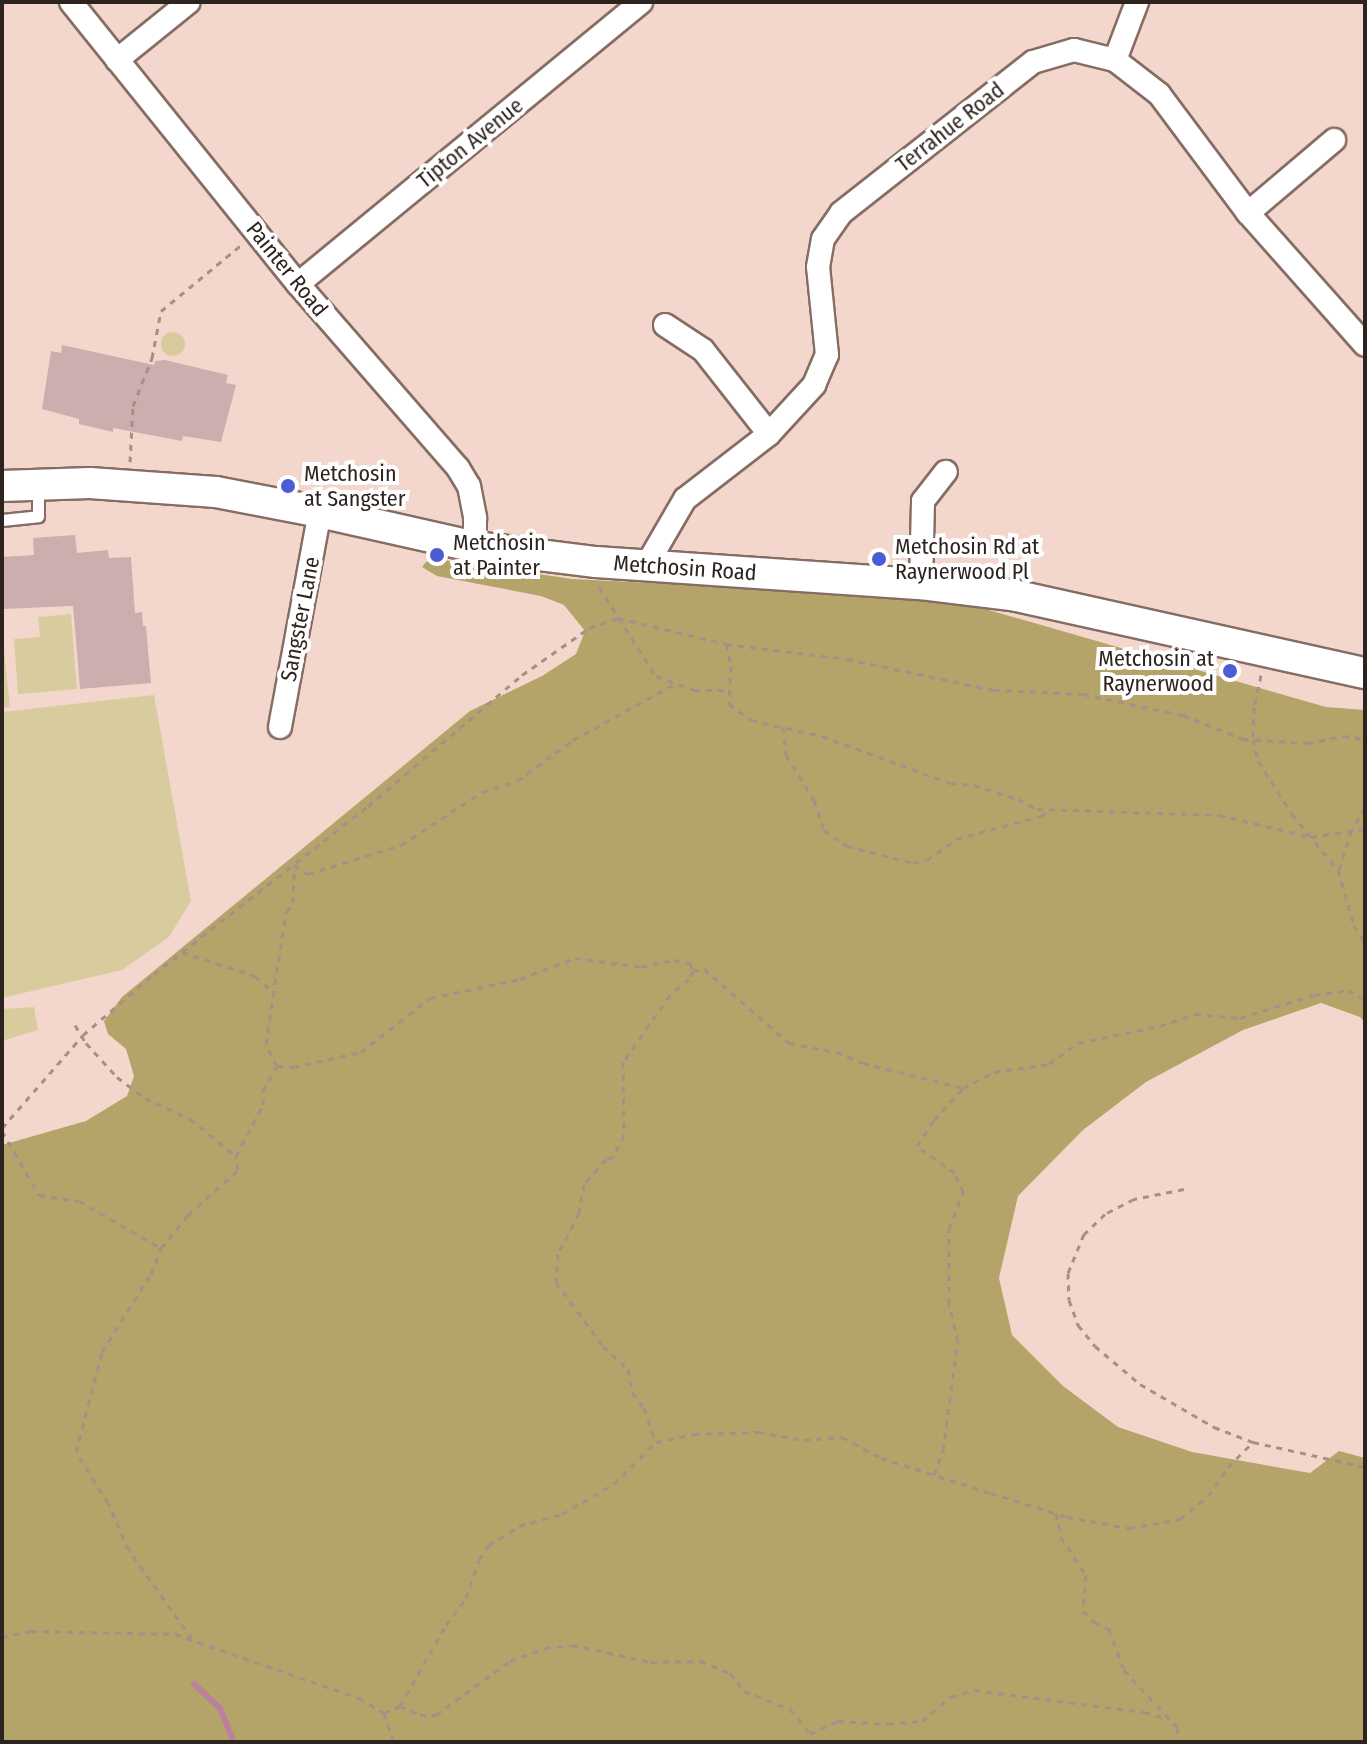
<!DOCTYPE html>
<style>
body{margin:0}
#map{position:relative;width:1367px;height:1744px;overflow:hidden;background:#f4d7cc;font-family:"Fira Sans Condensed",sans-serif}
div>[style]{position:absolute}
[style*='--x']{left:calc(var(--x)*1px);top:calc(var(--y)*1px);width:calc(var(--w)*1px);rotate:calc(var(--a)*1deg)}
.green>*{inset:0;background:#d8cc9f}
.round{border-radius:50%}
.forest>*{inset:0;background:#b4a46a}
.stream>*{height:6px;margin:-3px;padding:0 3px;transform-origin:3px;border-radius:3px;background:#bb819c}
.building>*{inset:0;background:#ccaeaf}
.path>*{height:3px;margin-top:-1.5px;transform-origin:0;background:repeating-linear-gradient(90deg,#a58f87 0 6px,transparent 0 12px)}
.roads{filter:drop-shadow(2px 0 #866d64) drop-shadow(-2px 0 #866d64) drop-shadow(0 2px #866d64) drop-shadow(0 -2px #866d64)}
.lane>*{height:11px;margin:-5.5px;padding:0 5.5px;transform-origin:5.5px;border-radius:5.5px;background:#fff}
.street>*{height:22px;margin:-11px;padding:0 11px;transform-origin:11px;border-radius:11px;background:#fff}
.secondary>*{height:30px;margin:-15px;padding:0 15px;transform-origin:15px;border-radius:15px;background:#fff}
.dots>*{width:22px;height:22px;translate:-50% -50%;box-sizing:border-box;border:4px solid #fff;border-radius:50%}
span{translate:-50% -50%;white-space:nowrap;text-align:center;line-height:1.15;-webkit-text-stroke:8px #fff;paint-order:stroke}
.street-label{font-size:22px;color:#2d231f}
.poi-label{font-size:22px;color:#2d231f}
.left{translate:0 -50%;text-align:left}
.right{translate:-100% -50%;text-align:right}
.frame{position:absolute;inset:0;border:4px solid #2d231f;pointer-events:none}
</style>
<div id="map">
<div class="green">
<div class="round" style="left:161px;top:332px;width:24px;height:24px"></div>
<div style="clip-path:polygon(71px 614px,77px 689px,18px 694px,14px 639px,40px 637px,38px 617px)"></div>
<div style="clip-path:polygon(2px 631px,10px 707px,2px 708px)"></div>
<div style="clip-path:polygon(154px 695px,191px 901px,169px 937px,122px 970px,2px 998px,2px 712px)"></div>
<div style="clip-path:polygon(34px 1007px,38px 1030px,5px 1040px,2px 1048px,2px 1009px)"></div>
</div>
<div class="forest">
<div style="clip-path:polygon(437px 559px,572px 579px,947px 598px,1326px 707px,1365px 710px,1365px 1023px,1360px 1017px,1321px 1003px,1243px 1030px,1146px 1082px,1083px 1130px,1018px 1196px,999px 1278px,1012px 1335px,1063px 1386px,1118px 1427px,1192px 1452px,1310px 1473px,1339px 1451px,1365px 1458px,1365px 1742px,2px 1742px,2px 1145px,86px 1121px,127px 1096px,134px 1076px,126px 1049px,108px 1034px,104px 1021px,122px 997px,470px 711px,542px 676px,576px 654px,585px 631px,564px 605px,541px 596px,437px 576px,422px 567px,426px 562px)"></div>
</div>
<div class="stream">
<div style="--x:194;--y:1684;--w:35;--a:43"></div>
<div style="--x:220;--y:1708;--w:37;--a:68"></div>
</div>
<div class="building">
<div style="clip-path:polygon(62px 345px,154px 365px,155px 361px,165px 360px,228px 375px,226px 383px,236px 385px,221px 442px,183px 436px,182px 441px,113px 428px,113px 432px,79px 424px,79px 419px,42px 409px,51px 351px,61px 353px)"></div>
<div style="clip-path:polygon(75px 535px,77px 553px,108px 550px,109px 558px,131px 557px,135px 613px,142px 612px,143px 626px,146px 626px,151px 683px,80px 689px,73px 606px,2px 609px,2px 557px,34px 555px,33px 538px)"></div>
</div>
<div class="path">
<div style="--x:130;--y:462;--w:56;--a:-86.9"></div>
<div style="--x:133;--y:406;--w:52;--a:-68.4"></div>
<div style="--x:152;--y:358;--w:48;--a:-79.2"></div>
<div style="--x:161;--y:311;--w:104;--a:-39.5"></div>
<div style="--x:599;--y:587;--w:106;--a:57.4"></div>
<div style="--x:656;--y:676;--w:40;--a:20.2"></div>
<div style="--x:694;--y:690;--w:33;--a:0"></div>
<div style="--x:726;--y:644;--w:23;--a:77"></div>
<div style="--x:731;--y:666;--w:38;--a:93"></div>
<div style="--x:729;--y:704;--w:27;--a:36"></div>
<div style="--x:751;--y:720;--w:73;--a:12.7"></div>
<div style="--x:822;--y:736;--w:136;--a:20.2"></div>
<div style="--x:950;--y:783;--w:24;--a:5"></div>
<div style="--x:974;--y:785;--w:46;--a:17.7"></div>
<div style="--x:1018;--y:799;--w:21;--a:28"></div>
<div style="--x:1037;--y:809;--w:182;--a:1.9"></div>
<div style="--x:1219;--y:815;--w:95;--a:13.4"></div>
<div style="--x:1311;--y:837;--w:55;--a:-8.4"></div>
<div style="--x:1261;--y:675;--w:33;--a:102"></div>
<div style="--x:1254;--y:707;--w:32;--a:92"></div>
<div style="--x:1253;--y:739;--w:23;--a:77"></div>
<div style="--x:1258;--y:761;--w:63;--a:57.3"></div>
<div style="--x:1292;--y:814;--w:72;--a:50.6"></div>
<div style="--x:1338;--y:870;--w:57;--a:73.8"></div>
<div style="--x:1354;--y:925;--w:22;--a:60"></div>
<div style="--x:783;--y:727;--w:28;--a:84"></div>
<div style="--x:786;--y:755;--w:53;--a:58.1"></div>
<div style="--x:814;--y:800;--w:32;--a:72"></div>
<div style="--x:824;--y:830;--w:28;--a:35"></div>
<div style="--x:847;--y:846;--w:68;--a:14.4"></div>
<div style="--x:913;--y:863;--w:14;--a:-12"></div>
<div style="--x:927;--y:860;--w:36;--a:-36"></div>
<div style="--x:956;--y:839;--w:88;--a:-15.1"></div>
<div style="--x:1041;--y:816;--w:8;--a:-40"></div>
<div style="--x:294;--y:865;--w:17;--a:33"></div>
<div style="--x:308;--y:874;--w:97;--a:-17.3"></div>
<div style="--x:401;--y:845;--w:97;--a:-33.2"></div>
<div style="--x:482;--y:792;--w:37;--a:-17"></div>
<div style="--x:517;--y:781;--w:69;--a:-36.2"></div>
<div style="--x:573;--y:740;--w:116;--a:-28.8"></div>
<div style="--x:1339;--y:870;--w:38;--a:-73"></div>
<div style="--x:1350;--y:834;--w:31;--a:-61"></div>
<div style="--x:182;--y:952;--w:77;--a:18.2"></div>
<div style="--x:255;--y:976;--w:23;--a:41"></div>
<div style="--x:693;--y:971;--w:11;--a:-10"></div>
<div style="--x:704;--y:969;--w:113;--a:41"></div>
<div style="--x:789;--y:1043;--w:48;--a:10.8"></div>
<div style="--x:836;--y:1052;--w:29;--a:22"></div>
<div style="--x:863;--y:1063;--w:103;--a:14"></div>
<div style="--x:963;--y:1088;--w:35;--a:-27"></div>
<div style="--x:994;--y:1072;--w:56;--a:-8.3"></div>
<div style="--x:1049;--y:1064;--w:36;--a:-36"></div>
<div style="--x:1078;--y:1043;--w:84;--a:-11.7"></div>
<div style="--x:1160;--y:1026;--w:37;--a:-19"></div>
<div style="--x:1195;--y:1014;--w:45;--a:5.1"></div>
<div style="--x:1240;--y:1018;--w:77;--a:-17.3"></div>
<div style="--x:1314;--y:995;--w:34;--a:-8"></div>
<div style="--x:1348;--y:990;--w:20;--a:30"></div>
<div style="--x:75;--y:1025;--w:21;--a:59"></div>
<div style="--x:86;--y:1043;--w:46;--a:47.6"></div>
<div style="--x:117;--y:1077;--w:35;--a:37"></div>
<div style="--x:145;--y:1098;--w:50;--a:25"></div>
<div style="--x:190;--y:1119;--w:59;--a:38.8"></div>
<div style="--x:277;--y:1066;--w:16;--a:4"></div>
<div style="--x:293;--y:1067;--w:70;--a:-12.4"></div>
<div style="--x:361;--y:1052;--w:88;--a:-38"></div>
<div style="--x:430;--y:998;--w:92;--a:-11.9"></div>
<div style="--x:520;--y:979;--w:59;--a:-20.9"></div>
<div style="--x:575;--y:958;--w:67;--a:7.8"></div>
<div style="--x:641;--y:967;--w:34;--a:-12"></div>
<div style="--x:674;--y:960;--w:16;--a:11"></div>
<div style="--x:690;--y:963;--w:9;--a:69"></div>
<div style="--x:693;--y:971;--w:9;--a:117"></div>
<div style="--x:689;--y:979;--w:25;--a:140"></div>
<div style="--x:670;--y:995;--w:82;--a:125"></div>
<div style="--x:623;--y:1062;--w:73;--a:89.2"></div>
<div style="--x:624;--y:1135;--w:25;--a:117"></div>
<div style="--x:613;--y:1157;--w:7;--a:164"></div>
<div style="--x:606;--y:1159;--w:33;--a:131"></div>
<div style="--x:584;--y:1184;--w:29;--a:100"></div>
<div style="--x:579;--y:1213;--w:46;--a:117.1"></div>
<div style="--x:558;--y:1254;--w:28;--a:94"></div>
<div style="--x:556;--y:1282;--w:79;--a:53.7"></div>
<div style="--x:603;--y:1346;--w:34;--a:43"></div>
<div style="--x:628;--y:1369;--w:23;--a:80"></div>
<div style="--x:632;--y:1392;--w:20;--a:53"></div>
<div style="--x:644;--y:1408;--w:36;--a:71"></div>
<div style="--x:2;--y:1128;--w:123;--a:-48.9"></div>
<div style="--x:83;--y:1035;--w:94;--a:-40.7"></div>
<div style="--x:154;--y:974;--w:272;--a:-38.1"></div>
<div style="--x:368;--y:806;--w:202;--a:-40.4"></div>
<div style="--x:522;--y:675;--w:82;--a:-35"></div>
<div style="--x:589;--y:628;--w:31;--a:-19"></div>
<div style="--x:618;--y:618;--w:111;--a:13.5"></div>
<div style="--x:726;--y:644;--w:122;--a:7.1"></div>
<div style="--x:847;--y:659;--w:150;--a:11.9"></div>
<div style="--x:994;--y:690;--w:89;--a:2.6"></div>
<div style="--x:1083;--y:694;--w:102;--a:11.9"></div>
<div style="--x:1183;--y:715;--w:65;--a:21.8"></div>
<div style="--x:1243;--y:739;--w:64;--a:3.6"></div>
<div style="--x:1307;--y:743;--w:37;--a:-11"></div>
<div style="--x:1343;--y:736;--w:22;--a:8"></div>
<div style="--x:2;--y:1131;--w:74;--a:60"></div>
<div style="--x:39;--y:1195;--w:40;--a:8.5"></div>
<div style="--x:79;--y:1201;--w:95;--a:29.8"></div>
<div style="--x:1184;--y:1189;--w:51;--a:168.7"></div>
<div style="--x:1134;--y:1199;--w:33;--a:153"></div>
<div style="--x:1105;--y:1214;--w:29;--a:136"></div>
<div style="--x:1084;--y:1234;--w:42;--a:112.3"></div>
<div style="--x:1068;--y:1273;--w:27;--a:88"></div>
<div style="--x:1069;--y:1300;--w:27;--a:70"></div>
<div style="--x:1078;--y:1325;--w:27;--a:51"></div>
<div style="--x:1095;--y:1346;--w:59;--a:40.2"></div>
<div style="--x:1140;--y:1384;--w:86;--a:30.2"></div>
<div style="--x:1214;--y:1427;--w:42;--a:21"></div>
<div style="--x:1253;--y:1442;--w:115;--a:12.6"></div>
<div style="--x:934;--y:1475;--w:27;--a:-70"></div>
<div style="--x:943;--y:1450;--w:110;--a:-82.2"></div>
<div style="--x:958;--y:1341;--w:38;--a:-104"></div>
<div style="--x:949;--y:1304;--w:75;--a:-90"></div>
<div style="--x:949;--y:1229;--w:40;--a:-69"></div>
<div style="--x:963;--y:1192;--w:21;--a:-113"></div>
<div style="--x:955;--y:1173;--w:47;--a:-144.6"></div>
<div style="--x:917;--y:1146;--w:31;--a:-57"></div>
<div style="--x:934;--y:1120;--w:43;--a:-47.8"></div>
<div style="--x:1056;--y:1513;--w:25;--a:78"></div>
<div style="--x:1061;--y:1537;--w:45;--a:56.7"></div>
<div style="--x:1086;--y:1575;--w:36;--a:95"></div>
<div style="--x:1083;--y:1611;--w:16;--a:45"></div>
<div style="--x:1094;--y:1622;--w:17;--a:25"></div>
<div style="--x:1109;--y:1629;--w:44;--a:69.9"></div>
<div style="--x:1124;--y:1670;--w:78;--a:47.1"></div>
<div style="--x:1177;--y:1727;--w:15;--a:86"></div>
<div style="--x:2;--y:1637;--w:30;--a:-12"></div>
<div style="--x:31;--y:1631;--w:144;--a:1.2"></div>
<div style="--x:175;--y:1634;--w:195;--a:19.2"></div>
<div style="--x:359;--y:1698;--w:29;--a:31"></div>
<div style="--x:384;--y:1713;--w:31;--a:71"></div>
<div style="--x:192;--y:1639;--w:109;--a:-125.3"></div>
<div style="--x:129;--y:1550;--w:51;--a:-114.1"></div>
<div style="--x:108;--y:1503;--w:60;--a:-122.1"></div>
<div style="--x:76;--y:1452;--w:103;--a:-75.4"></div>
<div style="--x:102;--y:1352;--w:92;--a:-57.9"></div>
<div style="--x:151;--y:1274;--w:28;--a:-69"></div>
<div style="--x:161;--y:1248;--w:43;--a:-50.7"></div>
<div style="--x:188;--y:1215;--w:67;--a:-42"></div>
<div style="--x:238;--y:1170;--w:14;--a:-98"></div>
<div style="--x:236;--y:1156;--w:58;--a:-62.1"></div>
<div style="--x:263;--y:1105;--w:14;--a:-90"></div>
<div style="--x:263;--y:1091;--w:29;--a:-61"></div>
<div style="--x:277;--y:1066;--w:25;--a:-117"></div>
<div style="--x:266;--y:1044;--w:134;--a:-81.4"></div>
<div style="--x:286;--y:912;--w:11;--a:-52"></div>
<div style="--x:293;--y:903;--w:38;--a:-88"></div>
<div style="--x:400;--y:1706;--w:22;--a:24"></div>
<div style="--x:420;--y:1715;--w:16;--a:0"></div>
<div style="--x:436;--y:1715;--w:92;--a:-36.1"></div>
<div style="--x:510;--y:1661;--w:37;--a:-20"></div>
<div style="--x:545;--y:1648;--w:27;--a:-6"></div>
<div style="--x:572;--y:1645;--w:81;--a:12.1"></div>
<div style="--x:651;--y:1662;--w:49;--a:-1.2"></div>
<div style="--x:700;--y:1661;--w:32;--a:22"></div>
<div style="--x:730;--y:1673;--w:23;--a:52"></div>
<div style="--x:744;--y:1691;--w:49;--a:21.4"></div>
<div style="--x:790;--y:1709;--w:32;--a:51"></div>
<div style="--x:810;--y:1734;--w:31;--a:-25"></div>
<div style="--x:838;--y:1721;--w:50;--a:3.4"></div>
<div style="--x:888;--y:1724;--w:34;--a:-5"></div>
<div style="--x:922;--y:1721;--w:38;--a:-40"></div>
<div style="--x:951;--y:1697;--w:24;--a:-17"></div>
<div style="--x:974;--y:1690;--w:171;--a:7.4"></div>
<div style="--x:1144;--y:1712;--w:26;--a:16"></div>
<div style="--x:384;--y:1713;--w:17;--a:-24"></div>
<div style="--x:400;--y:1706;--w:93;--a:-60.4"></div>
<div style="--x:446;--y:1625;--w:34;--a:-53"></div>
<div style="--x:466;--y:1598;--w:40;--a:-71.1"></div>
<div style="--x:479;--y:1560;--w:18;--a:-56"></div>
<div style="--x:489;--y:1545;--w:36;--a:-32"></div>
<div style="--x:519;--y:1526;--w:45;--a:-15.6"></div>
<div style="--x:562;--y:1514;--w:60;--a:-30"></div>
<div style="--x:614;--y:1484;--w:59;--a:-45"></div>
<div style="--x:656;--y:1442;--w:39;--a:-12"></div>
<div style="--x:694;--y:1434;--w:64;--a:-1.8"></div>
<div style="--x:758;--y:1432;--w:47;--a:9.9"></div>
<div style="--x:804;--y:1440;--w:38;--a:-5"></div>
<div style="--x:842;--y:1437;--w:44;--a:28.3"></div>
<div style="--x:881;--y:1458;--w:115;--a:17.7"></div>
<div style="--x:991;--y:1493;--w:80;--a:17.5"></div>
<div style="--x:1067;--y:1517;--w:63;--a:10.1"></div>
<div style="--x:1129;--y:1528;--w:52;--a:-10"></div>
<div style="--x:1180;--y:1519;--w:36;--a:-39"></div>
<div style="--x:1208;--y:1496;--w:35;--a:-55"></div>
<div style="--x:1228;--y:1467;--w:35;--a:-45"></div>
</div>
<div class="roads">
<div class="lane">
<div style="--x:2;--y:520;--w:36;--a:-6"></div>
<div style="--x:38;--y:516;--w:31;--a:-90"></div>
</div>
<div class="street">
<div style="--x:71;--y:2;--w:362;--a:51.2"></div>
<div style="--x:298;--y:284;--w:244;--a:49"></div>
<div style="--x:458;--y:468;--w:21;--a:59"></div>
<div style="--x:469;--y:486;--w:33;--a:79"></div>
<div style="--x:475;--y:518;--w:29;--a:90"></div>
<div style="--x:117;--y:60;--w:92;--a:-38.9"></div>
<div style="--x:1115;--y:60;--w:62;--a:-69.2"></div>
<div style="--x:1248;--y:213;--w:113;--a:-40.3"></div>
<div style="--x:298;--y:284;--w:444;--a:-39.4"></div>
<div style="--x:665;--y:325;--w:45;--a:33.3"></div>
<div style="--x:703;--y:350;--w:107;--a:51.8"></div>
<div style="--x:646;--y:566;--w:78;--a:-59.8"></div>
<div style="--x:685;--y:499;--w:106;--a:-37.7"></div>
<div style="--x:769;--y:434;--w:67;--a:-47.4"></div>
<div style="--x:814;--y:385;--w:33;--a:-67"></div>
<div style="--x:827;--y:355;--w:88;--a:-95.8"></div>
<div style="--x:818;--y:267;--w:28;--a:-80"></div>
<div style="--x:823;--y:239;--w:32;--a:-55"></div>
<div style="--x:841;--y:213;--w:244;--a:-38.2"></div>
<div style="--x:1033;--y:62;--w:43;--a:-16.3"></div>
<div style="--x:1074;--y:50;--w:42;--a:13.7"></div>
<div style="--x:1115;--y:60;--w:56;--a:37.7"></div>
<div style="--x:1159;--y:94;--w:149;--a:53.2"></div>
<div style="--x:1248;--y:213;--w:176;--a:48.4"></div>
<div style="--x:921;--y:584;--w:83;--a:-88.6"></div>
<div style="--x:923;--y:501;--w:37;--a:-52"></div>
<div style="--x:280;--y:727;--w:219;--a:-79.5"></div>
</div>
<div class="secondary">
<div style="--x:2;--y:486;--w:88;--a:-2"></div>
<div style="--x:90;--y:483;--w:126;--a:4.1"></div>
<div style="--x:216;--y:492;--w:106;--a:10.9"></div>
<div style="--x:320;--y:512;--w:159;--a:12.7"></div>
<div style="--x:475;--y:547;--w:122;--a:7.1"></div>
<div style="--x:596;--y:562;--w:326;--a:3.9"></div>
<div style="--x:921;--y:584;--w:97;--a:7.1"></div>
<div style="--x:1017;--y:596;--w:356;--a:12.5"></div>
</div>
</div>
<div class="dots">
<div style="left:288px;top:486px;background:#4a5dd2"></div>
<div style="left:437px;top:555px;background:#4a5dd2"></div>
<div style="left:879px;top:559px;background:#4a5dd2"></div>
<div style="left:1230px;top:671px;background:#4a5dd2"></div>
</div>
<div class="street-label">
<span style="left:950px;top:127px;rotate:-38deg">Terrahue Road</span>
<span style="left:470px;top:143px;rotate:-39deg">Tipton Avenue</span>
<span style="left:287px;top:269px;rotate:51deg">Painter Road</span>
<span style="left:685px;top:568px;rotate:4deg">Metchosin Road</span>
<span style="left:300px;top:619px;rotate:-79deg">Sangster Lane</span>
</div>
<div class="poi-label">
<span class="left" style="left:304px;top:486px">Metchosin<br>at Sangster</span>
<span class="left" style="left:453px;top:555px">Metchosin<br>at Painter</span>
<span class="left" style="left:895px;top:559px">Metchosin Rd at<br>Raynerwood Pl</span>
<span class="right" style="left:1214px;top:671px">Metchosin at<br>Raynerwood</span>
</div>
<div class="frame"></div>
</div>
